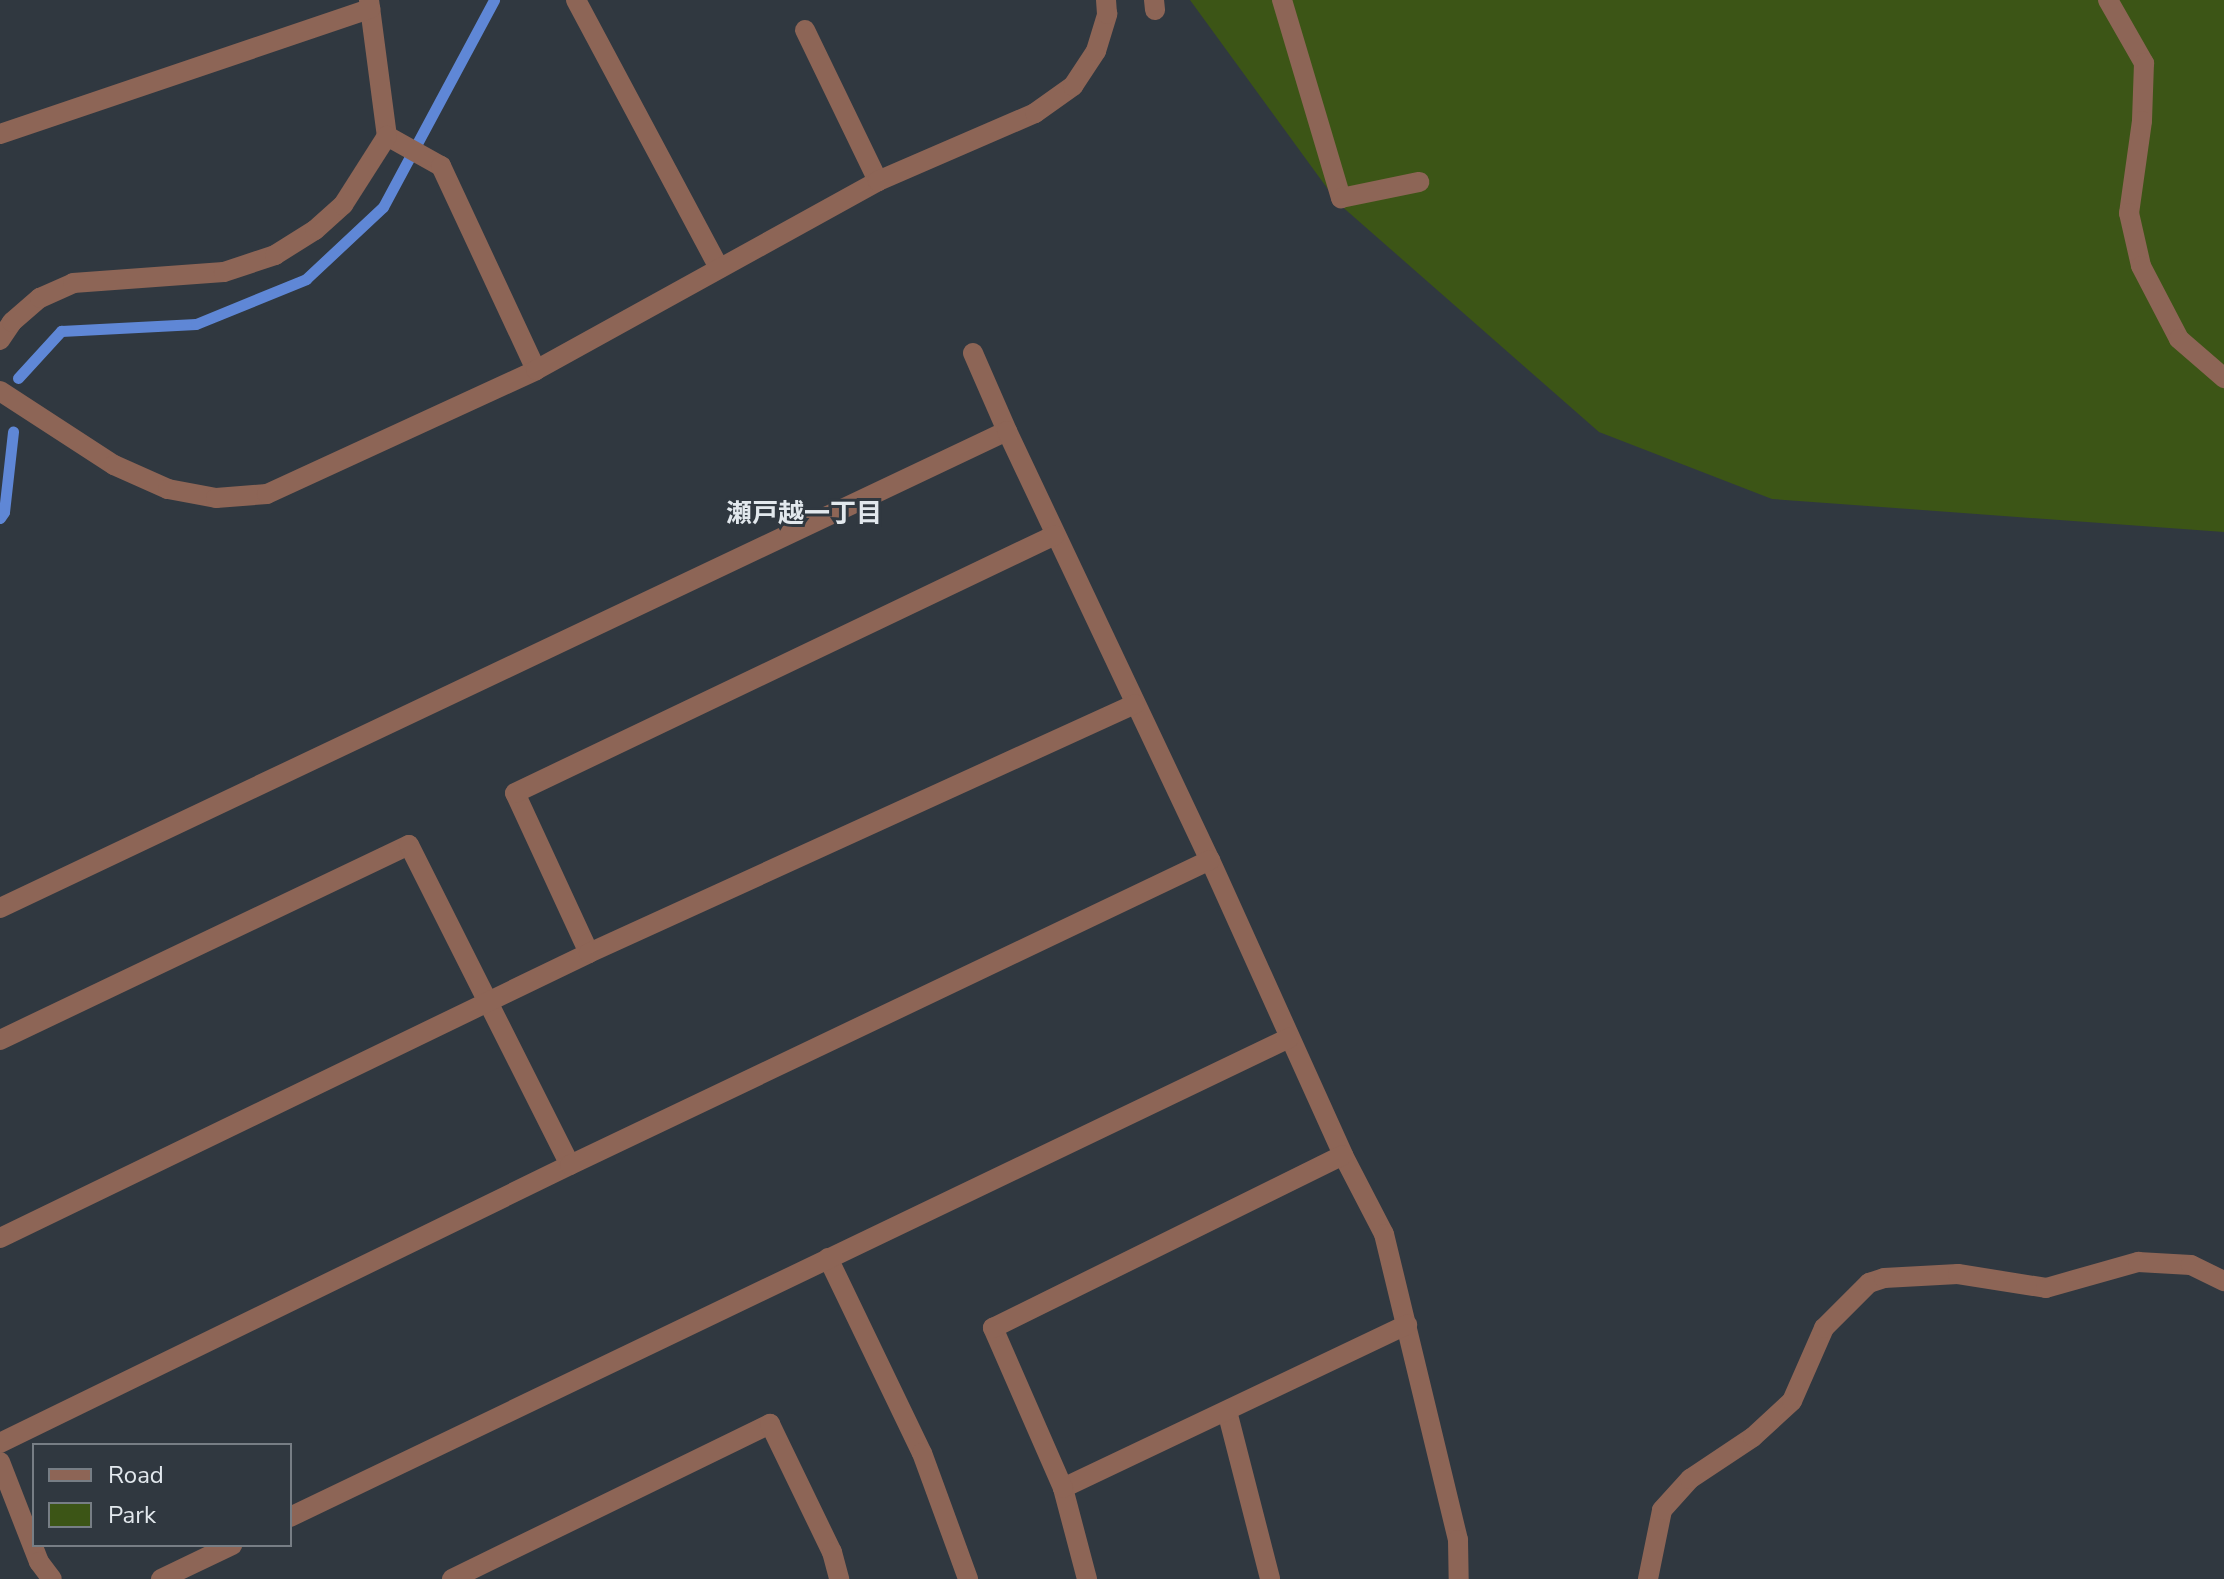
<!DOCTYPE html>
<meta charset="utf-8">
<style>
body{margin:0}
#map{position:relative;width:2224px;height:1579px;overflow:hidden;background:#303840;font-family:"Nunito Sans","Noto Sans JP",sans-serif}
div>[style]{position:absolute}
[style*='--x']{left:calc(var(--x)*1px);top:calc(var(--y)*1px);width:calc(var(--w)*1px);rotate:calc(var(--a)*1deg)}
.green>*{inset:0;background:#3c5516}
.stream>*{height:11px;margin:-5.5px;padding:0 5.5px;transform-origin:5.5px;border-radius:5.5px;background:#5f87d6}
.minor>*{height:20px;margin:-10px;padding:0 10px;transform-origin:10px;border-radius:10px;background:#8d6556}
span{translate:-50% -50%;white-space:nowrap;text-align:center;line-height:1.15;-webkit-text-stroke:6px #303840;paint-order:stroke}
.neighbourhood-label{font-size:26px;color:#e2e8ed;font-weight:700}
.legend{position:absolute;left:32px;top:1443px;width:260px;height:104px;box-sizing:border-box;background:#303840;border:2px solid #777e85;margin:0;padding:10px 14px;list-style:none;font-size:24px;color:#e2e8ed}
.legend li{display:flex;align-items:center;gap:16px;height:40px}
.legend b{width:40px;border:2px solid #777e85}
</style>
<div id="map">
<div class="green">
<div style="clip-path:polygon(1190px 0,2224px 0,2224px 532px,1772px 499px,1599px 432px,1338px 203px)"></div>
</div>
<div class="stream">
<div style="--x:18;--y:378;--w:64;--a:-47.5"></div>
<div style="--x:61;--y:331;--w:135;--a:-3"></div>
<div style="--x:196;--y:324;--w:119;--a:-22.2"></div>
<div style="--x:306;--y:279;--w:105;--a:-43.1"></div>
<div style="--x:383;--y:207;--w:235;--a:-61.8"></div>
<div style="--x:0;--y:518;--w:7;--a:-56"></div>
<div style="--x:4;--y:512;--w:81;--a:-83.6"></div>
</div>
<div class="minor">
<div style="--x:369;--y:0;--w:137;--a:82.5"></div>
<div style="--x:387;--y:136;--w:62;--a:29.1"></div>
<div style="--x:441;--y:166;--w:225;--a:65"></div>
<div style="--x:576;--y:0;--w:304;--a:61.9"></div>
<div style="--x:1154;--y:0;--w:10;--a:84"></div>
<div style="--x:1282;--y:0;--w:207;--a:73.4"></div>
<div style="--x:1341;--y:198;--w:80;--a:-11.6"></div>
<div style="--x:2108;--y:0;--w:73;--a:60.3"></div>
<div style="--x:2144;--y:63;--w:58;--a:92"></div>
<div style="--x:2142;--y:121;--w:93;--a:98"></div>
<div style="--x:2129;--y:213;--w:54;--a:77.2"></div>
<div style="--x:2141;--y:266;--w:82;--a:62.5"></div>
<div style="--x:2179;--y:339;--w:60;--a:40.9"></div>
<div style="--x:805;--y:30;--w:168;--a:64.2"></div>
<div style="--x:0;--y:134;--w:391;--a:-18.7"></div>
<div style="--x:0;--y:340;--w:22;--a:-56"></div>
<div style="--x:12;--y:322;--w:37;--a:-41"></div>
<div style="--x:40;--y:298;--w:36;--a:-24"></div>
<div style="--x:73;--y:283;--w:151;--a:-4.2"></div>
<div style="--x:224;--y:272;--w:54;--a:-18.4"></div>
<div style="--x:275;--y:255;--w:47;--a:-32"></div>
<div style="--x:315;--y:230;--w:38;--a:-42"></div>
<div style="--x:343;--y:205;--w:82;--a:-57.5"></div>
<div style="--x:973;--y:353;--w:85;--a:66.4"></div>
<div style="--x:0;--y:391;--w:136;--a:33"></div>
<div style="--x:114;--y:465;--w:59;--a:24"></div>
<div style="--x:168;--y:489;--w:49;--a:10.6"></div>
<div style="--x:216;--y:498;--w:51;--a:-4.5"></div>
<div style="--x:267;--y:494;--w:296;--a:-24.7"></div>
<div style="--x:536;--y:370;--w:391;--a:-28.9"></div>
<div style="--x:878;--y:181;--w:171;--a:-23.4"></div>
<div style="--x:1035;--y:113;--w:47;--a:-35.4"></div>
<div style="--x:1073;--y:86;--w:42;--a:-56.7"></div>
<div style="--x:1096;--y:51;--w:39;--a:-73"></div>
<div style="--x:1107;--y:14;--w:14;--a:-94"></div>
<div style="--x:0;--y:908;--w:1114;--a:-25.35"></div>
<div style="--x:1007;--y:431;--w:475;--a:64.7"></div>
<div style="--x:1210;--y:860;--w:324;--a:65.7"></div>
<div style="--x:1343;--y:1155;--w:89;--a:62.6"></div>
<div style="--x:1384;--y:1234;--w:315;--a:76.4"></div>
<div style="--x:1458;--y:1540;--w:39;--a:89"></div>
<div style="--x:589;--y:953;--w:176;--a:-114.8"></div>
<div style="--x:515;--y:793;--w:598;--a:-25.54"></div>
<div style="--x:0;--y:1040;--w:453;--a:-25.5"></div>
<div style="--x:409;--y:845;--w:358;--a:63.3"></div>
<div style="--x:0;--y:1238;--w:654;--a:-25.82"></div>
<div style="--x:589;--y:953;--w:600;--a:-24.52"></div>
<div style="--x:828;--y:1258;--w:216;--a:64.3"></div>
<div style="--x:922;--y:1453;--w:134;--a:69.9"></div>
<div style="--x:1227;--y:1411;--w:173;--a:75.6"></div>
<div style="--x:0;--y:1443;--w:634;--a:-26"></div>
<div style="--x:570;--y:1165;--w:709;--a:-25.48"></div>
<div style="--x:0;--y:1462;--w:107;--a:68.7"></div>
<div style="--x:39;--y:1562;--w:21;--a:53"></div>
<div style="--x:1063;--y:1488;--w:381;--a:-25.4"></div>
<div style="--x:290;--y:1517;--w:1108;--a:-25.62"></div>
<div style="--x:161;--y:1579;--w:79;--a:-25.6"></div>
<div style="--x:452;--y:1579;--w:354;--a:-26"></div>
<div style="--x:770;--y:1424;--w:142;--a:64.2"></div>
<div style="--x:832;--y:1552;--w:28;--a:75"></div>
<div style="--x:1087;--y:1579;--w:94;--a:-104.8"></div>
<div style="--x:1063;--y:1488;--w:175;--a:-113.6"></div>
<div style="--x:993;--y:1328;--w:390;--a:-26.3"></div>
<div style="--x:1648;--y:1579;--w:70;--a:-78.5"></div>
<div style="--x:1662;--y:1510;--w:42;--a:-47.9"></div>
<div style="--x:1690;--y:1479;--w:76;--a:-33.7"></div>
<div style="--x:1753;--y:1437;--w:53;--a:-42.7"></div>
<div style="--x:1792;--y:1401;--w:80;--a:-66.3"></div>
<div style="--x:1824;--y:1328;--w:64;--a:-45"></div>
<div style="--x:1869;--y:1283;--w:16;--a:-18"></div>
<div style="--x:1884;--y:1278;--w:74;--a:-3.1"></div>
<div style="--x:1958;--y:1274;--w:89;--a:9"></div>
<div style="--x:2046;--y:1288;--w:96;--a:-15.8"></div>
<div style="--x:2138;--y:1262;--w:53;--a:3.2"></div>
<div style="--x:2191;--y:1265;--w:37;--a:26"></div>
</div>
<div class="neighbourhood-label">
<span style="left:804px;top:514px">瀬戸越一丁目</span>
</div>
<ul class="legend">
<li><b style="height:10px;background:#8d6556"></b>Road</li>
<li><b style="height:22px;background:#3c5516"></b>Park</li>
</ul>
</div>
